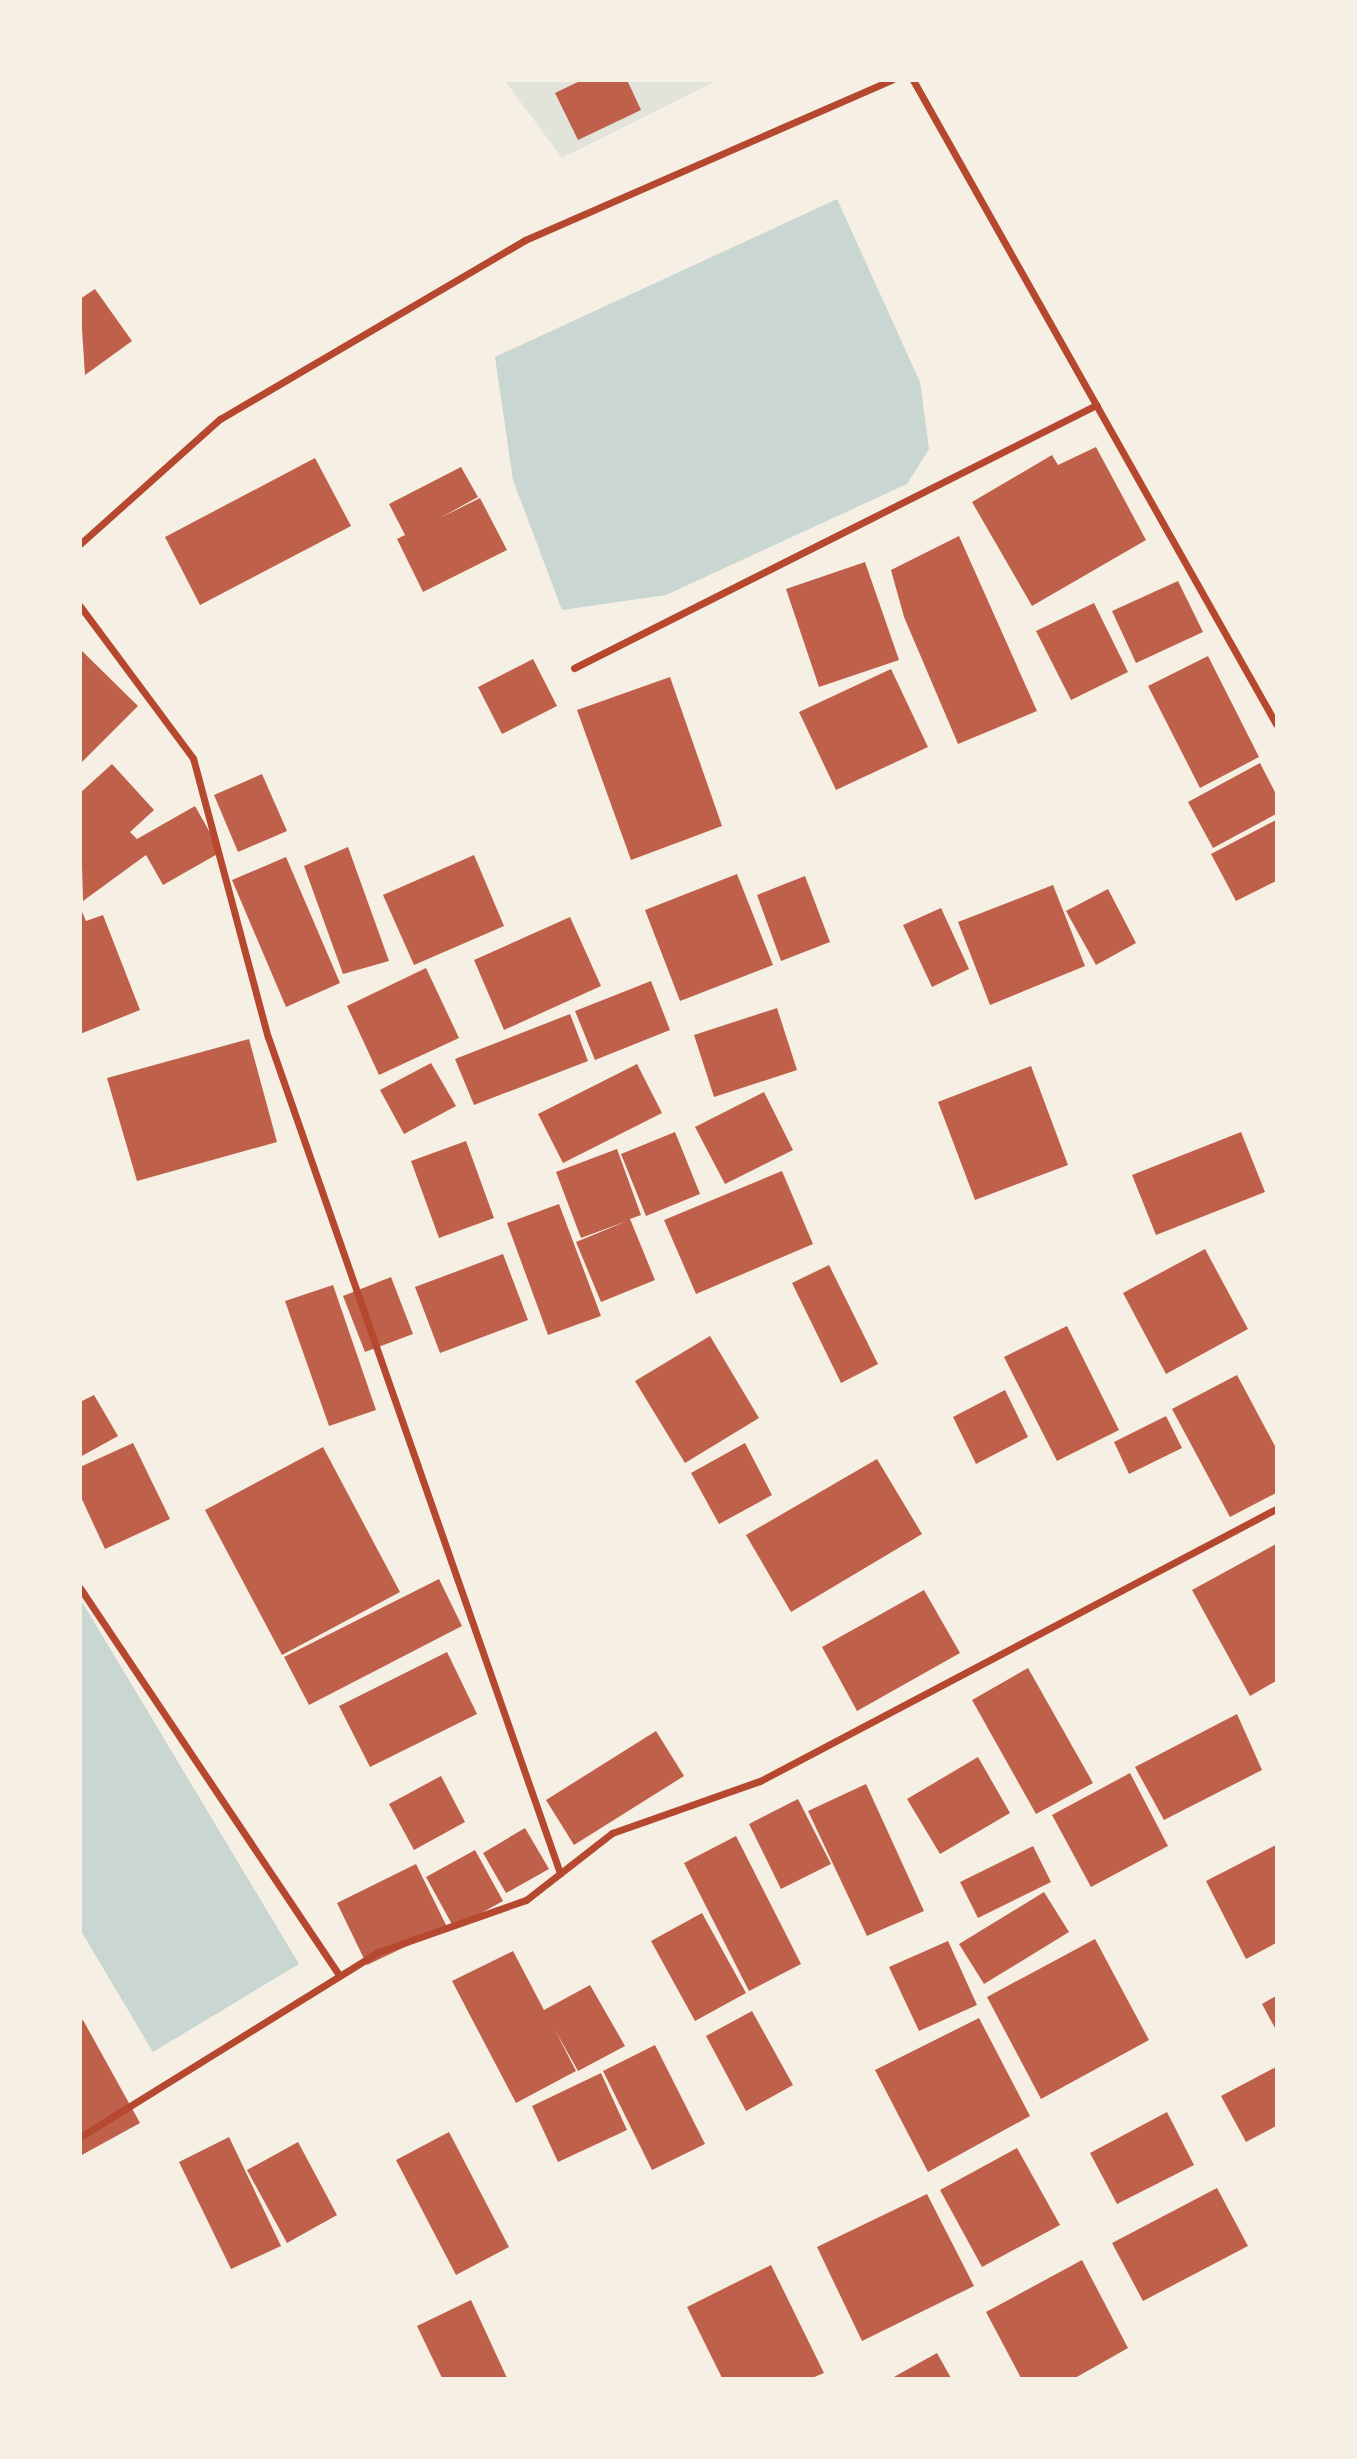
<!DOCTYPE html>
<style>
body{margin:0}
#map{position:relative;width:1357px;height:2459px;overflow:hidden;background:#f6efe4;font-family:Raleway,sans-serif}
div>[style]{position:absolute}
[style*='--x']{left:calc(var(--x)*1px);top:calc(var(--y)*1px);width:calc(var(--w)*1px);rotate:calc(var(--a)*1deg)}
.green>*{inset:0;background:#e2e4dc}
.water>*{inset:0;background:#c9d6d2}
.building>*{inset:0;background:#bf614a}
.minor>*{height:7px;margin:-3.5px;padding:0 3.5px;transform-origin:3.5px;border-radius:3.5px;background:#b5482f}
span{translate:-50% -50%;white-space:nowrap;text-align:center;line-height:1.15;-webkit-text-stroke:5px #f6efe4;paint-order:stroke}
.frame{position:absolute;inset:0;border:82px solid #f6efe4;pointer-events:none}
</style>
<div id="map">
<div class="green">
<div style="clip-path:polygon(505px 81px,716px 81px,562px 158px)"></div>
</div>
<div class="water">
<div style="clip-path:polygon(837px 199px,920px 382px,929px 449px,907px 484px,666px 595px,562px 610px,513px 480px,495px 357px)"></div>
<div style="clip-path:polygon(81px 1600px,299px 1964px,153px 2052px,81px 1931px)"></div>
</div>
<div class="building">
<div style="clip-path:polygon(582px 80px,627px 80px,641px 110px,578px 140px,555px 93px)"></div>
<div style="clip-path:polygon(95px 289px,132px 341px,85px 375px,80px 299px)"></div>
<div style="clip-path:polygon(1096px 447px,1146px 540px,1032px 606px,972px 502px,1052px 455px,1058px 465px)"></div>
<div style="clip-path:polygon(315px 458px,351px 526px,200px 605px,165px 537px)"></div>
<div style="clip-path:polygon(461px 467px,478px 497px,440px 518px,480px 498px,507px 550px,423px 592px,397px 539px,405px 535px,389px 504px)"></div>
<div style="clip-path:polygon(959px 536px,1037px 711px,958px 744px,904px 617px,891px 570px)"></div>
<div style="clip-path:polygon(865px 562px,899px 660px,819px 687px,786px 589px)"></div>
<div style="clip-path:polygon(1178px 581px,1203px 632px,1136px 663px,1112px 611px)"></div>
<div style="clip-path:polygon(1094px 603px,1128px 672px,1071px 700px,1036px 631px)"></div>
<div style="clip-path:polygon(80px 649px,138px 706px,80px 764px)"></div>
<div style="clip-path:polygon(1208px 656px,1259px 757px,1200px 788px,1148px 686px)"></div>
<div style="clip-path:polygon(533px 659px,557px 706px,502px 734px,478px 687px)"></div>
<div style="clip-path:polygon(891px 669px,928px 747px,836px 790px,799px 712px)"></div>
<div style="clip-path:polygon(670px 677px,722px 826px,631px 860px,577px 710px)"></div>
<div style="clip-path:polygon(1260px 763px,1276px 794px,1276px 814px,1213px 848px,1188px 802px)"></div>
<div style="clip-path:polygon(112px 764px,154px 810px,130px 832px,137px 839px,195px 806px,221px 852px,163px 885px,146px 855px,83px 901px,80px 793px)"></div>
<div style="clip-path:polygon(262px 774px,287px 831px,238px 852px,214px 795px)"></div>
<div style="clip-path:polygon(1276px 820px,1276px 881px,1236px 901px,1211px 854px)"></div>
<div style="clip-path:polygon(348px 847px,389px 961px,343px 974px,304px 866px)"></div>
<div style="clip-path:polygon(474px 855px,504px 926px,414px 965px,383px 895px)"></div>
<div style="clip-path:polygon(286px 857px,340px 983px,286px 1007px,232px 880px)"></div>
<div style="clip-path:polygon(737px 874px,773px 965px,680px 1001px,645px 910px)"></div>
<div style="clip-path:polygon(805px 876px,830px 942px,781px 961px,757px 895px)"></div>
<div style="clip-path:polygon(1053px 885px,1085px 966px,990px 1005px,958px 922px)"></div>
<div style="clip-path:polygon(1108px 889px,1136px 943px,1096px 965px,1066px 911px)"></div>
<div style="clip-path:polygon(80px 907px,86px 921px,103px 915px,140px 1010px,80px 1034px)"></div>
<div style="clip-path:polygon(941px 908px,969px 969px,932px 987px,903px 925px)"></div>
<div style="clip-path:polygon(570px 917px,601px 986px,504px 1030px,474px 960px)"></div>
<div style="clip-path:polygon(426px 968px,459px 1038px,379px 1075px,347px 1006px)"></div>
<div style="clip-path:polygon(651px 981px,670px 1030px,595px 1060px,575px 1011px)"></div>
<div style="clip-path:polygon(777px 1008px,797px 1070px,714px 1097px,694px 1035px)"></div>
<div style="clip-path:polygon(570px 1014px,588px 1061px,474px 1105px,455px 1059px)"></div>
<div style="clip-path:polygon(249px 1039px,277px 1142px,137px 1181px,107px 1078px)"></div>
<div style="clip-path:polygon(431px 1063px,456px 1106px,404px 1134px,380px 1090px)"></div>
<div style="clip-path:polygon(637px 1064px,662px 1113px,563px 1163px,538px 1114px)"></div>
<div style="clip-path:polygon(1031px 1066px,1068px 1165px,975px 1200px,938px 1102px)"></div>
<div style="clip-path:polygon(764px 1092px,793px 1150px,725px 1184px,695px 1127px)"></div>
<div style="clip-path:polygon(675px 1132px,700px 1194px,646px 1216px,621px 1154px)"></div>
<div style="clip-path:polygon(1241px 1132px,1265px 1192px,1156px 1235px,1132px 1175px)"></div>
<div style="clip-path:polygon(466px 1141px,494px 1218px,439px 1238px,411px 1161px)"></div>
<div style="clip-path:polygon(617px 1149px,641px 1215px,630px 1219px,655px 1280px,601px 1302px,576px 1242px,627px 1221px,581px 1238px,556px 1172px)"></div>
<div style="clip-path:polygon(782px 1171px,813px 1244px,696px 1294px,664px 1220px)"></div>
<div style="clip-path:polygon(559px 1204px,601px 1316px,548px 1335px,507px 1223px)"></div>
<div style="clip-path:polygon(1205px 1249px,1248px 1329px,1166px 1374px,1123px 1293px)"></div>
<div style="clip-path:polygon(503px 1254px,528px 1320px,440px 1353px,415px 1287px)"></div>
<div style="clip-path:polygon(829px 1265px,878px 1364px,841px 1383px,792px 1283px)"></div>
<div style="clip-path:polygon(391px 1277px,413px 1334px,365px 1352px,343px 1296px)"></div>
<div style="clip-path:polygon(333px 1285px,376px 1410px,329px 1426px,285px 1301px)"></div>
<div style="clip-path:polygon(1067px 1326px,1119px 1430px,1057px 1461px,1004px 1357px)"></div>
<div style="clip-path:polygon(710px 1336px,759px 1418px,685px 1463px,635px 1381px)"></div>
<div style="clip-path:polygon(1237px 1375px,1276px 1448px,1276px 1493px,1230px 1517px,1172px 1409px)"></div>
<div style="clip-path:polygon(1005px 1390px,1028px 1437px,976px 1464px,953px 1417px)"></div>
<div style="clip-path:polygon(94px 1395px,118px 1436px,80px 1457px,80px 1402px)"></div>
<div style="clip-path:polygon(1166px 1416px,1182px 1448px,1129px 1474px,1114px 1442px)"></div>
<div style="clip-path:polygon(133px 1443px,170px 1519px,105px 1549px,80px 1495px,80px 1467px)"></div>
<div style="clip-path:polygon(745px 1443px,772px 1495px,719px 1524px,691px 1473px)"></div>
<div style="clip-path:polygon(323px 1447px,400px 1592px,282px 1655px,205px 1510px)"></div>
<div style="clip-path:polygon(877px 1459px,922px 1534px,791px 1612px,746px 1535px)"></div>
<div style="clip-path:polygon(1276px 1544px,1276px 1681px,1250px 1696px,1192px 1590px)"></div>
<div style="clip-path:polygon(439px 1579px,462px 1626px,309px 1705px,284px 1657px)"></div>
<div style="clip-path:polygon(924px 1590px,960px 1653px,857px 1711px,822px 1647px)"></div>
<div style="clip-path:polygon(447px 1652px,477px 1714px,370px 1767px,339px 1706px)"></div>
<div style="clip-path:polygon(1028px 1668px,1093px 1783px,1036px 1814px,972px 1700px)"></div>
<div style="clip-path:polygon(1237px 1714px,1262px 1770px,1164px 1820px,1135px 1767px)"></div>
<div style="clip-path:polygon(656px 1731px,684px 1776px,574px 1845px,546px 1800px)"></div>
<div style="clip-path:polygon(978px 1757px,1010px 1813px,940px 1854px,907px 1799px)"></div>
<div style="clip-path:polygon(1130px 1773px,1168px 1846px,1091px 1887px,1052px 1815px)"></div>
<div style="clip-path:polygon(441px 1776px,465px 1822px,414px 1850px,389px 1804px)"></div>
<div style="clip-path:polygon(866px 1784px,924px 1911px,867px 1936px,808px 1811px)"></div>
<div style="clip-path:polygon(798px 1799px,831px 1864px,781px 1889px,749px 1824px)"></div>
<div style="clip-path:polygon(525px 1828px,549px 1869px,506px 1893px,483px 1853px)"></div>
<div style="clip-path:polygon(736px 1836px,801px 1964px,749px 1991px,684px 1863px)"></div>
<div style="clip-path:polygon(1276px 1845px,1276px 1943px,1246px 1959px,1206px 1881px)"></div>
<div style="clip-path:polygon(1033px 1846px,1051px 1882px,978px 1918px,960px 1882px)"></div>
<div style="clip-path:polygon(475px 1850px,503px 1901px,454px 1928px,426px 1877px)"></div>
<div style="clip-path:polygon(416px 1864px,447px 1927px,367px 1965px,337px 1903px)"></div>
<div style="clip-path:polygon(1044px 1892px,1069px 1932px,984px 1984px,959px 1944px)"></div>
<div style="clip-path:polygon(702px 1913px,746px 1993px,695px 2021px,651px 1941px)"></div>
<div style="clip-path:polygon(1095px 1939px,1149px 2040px,1041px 2099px,987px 1997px)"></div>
<div style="clip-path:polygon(948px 1941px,977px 2005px,919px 2031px,889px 1967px)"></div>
<div style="clip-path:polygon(513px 1951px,544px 2010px,590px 1985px,625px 2046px,578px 2071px,555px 2030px,576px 2071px,516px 2103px,452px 1981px)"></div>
<div style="clip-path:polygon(1276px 1996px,1276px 2030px,1262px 2004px)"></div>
<div style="clip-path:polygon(752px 2011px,793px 2085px,746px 2111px,706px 2036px)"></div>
<div style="clip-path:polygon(979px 2018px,1030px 2116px,928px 2172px,875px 2070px)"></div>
<div style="clip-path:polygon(83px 2020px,140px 2123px,80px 2156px,80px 2022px)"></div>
<div style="clip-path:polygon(655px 2045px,705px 2144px,652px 2170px,603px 2071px)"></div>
<div style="clip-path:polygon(1276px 2067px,1276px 2126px,1246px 2142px,1221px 2096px)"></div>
<div style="clip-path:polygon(601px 2073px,627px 2130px,558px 2162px,532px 2106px)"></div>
<div style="clip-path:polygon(1167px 2112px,1194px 2165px,1117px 2204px,1090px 2153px)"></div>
<div style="clip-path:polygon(449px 2132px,509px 2247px,456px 2275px,396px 2160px)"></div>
<div style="clip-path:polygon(229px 2137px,281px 2246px,231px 2269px,179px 2162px)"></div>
<div style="clip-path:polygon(298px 2142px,337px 2215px,287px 2243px,247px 2170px)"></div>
<div style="clip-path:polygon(1017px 2148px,1060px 2225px,982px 2267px,940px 2190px)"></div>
<div style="clip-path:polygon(1217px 2188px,1248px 2246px,1143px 2301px,1112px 2243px)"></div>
<div style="clip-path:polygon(927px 2194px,974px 2286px,862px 2341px,817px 2247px)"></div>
<div style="clip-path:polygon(1082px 2260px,1128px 2348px,1075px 2378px,1021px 2378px,986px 2312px)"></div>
<div style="clip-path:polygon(771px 2265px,824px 2373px,812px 2378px,722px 2378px,687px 2307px)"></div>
<div style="clip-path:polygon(471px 2300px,507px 2378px,442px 2378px,417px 2326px)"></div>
<div style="clip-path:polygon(937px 2353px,951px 2378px,892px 2378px)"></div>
</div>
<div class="minor">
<div style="--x:913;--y:80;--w:739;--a:60.59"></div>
<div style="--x:80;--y:544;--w:188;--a:-41.8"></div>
<div style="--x:220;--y:419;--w:354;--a:-30.4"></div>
<div style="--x:525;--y:240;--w:400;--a:-23.6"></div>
<div style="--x:80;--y:606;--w:189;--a:53.4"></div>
<div style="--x:193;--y:758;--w:289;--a:75"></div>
<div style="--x:268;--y:1037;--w:886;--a:70.75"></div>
<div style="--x:574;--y:668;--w:585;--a:-26.74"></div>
<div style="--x:80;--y:1588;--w:466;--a:56.2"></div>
<div style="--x:80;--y:2137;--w:351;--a:-31.8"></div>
<div style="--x:378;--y:1952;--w:157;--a:-19.4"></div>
<div style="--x:526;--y:1900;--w:109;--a:-37.9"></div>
<div style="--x:612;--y:1833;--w:157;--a:-19.4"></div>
<div style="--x:760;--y:1781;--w:583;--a:-27.8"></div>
</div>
<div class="frame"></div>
</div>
